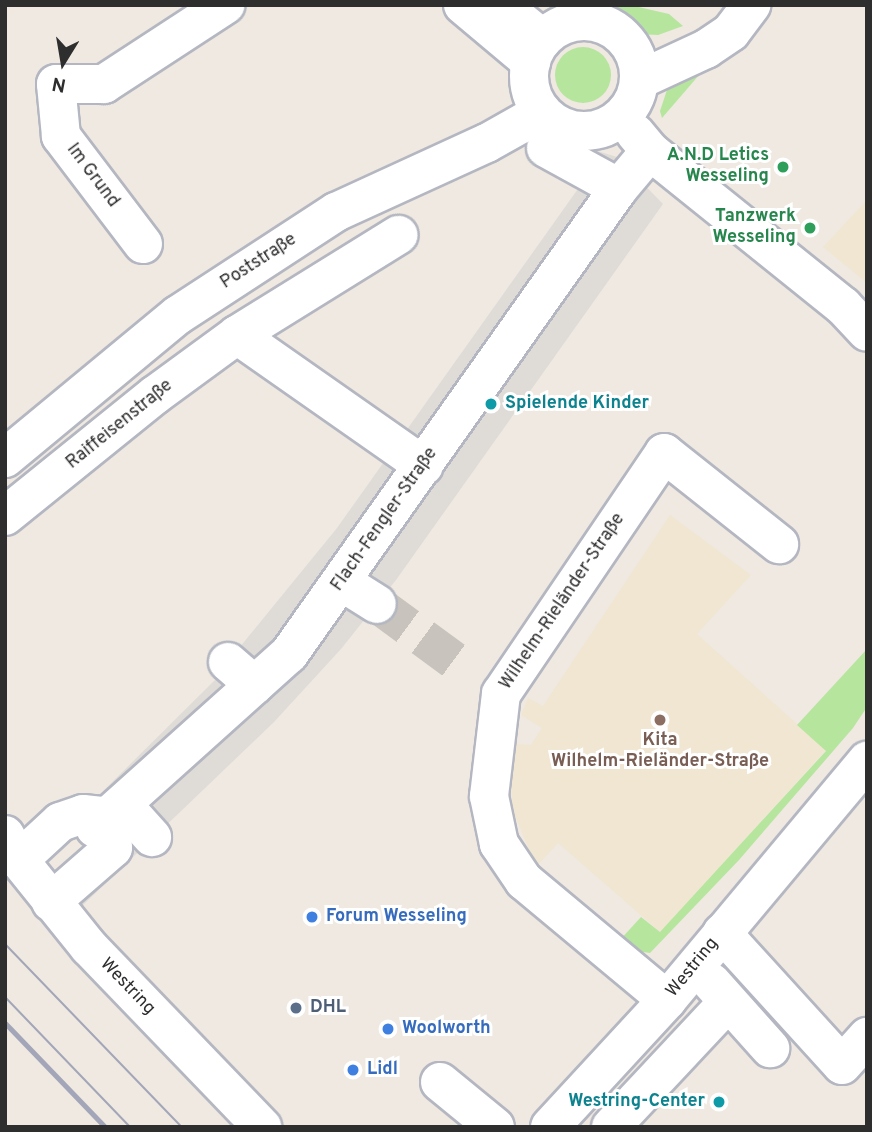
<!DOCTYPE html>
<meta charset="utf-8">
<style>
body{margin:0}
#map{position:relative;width:872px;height:1132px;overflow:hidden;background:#efe9e1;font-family:Overpass,sans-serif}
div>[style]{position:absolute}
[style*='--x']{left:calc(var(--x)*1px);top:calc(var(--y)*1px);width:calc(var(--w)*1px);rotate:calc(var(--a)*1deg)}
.education>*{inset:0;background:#f0e6d1}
.green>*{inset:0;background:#b6e59e}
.round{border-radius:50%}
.plaza>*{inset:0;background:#dfdcd8}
.minor-tunnel>*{height:38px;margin-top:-19px;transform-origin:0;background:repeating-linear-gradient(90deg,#c8c4bd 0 38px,transparent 0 57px)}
.roads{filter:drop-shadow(2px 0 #b4b7c1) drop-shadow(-2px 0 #b4b7c1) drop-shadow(0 2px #b4b7c1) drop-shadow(0 -2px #b4b7c1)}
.minor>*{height:38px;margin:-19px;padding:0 19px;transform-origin:19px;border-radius:19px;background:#fff}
.minor>.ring{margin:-19px;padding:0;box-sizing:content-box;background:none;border:38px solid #fff;border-radius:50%}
.tram>*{height:2px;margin:-1px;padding:0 1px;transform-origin:1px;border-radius:1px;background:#a3a6b8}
.rail>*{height:5px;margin:-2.5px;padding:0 2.5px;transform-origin:2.5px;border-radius:2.5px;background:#a3a6b8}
.dots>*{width:19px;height:19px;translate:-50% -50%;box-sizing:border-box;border:4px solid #fff;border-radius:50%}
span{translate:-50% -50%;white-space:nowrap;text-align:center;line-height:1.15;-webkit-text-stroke:6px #fff;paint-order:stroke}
.leisure-label{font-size:18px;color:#27864d;font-weight:700}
.right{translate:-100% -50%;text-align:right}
.street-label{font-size:18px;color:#2e2e2e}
.culture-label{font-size:18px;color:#0d838f;font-weight:700}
.left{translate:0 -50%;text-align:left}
.education-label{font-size:18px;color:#785e54;font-weight:700}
.shop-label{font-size:18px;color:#366cbe;font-weight:700}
.service-label{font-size:18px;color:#4e5e75;font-weight:700}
.frame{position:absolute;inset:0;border:7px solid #2e2e2e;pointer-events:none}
.north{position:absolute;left:28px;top:28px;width:70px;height:70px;-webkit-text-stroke:5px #fff;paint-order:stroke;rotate:191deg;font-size:19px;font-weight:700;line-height:28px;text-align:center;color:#2e2e2e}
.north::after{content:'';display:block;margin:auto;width:24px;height:32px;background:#2e2e2e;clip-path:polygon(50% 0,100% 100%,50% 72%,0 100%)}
</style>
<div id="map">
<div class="education">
<div style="clip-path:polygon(867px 200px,867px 283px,823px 247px)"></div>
<div style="clip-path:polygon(670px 515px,751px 575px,697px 634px,826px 750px,660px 932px,558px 843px,536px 867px,512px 808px,511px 744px,531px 745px,542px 728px,521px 715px,528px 698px,543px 706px)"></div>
</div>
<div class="green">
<div style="clip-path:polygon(551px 5px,630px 5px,669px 14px,683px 26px,658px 35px,637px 34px,588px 15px,541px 20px)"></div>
<div class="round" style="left:555px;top:47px;width:56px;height:56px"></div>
<div style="clip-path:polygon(706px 67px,662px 118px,660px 111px,669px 84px)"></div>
<div style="clip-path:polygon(867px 649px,867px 707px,853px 728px,739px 860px,650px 953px,630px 950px,619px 941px,641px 917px,660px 932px,826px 751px,797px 725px)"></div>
</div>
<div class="plaza">
<div style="clip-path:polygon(575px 144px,617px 157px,663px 204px,396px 580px,341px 649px,274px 722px,82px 906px,57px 884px,105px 839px,82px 812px,228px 667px,226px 664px,337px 528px,580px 186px)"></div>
</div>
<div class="minor-tunnel">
<div style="--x:377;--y:604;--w:108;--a:36.3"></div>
</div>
<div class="roads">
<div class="minor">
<div style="--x:463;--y:5;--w:89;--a:40"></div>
<div style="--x:501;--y:5;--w:54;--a:39"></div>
<div class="ring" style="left:529px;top:21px;width:72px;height:72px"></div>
<div style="--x:641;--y:79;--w:72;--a:-24.8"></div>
<div style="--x:706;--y:49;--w:30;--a:-34"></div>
<div style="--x:731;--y:32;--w:34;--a:-53"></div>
<div style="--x:635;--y:133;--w:23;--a:50"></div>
<div style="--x:650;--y:151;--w:248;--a:38.8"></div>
<div style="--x:843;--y:306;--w:35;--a:47"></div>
<div style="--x:546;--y:148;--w:83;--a:28.7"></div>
<div style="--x:143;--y:244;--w:136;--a:-127.2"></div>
<div style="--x:61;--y:136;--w:52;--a:-95.5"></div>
<div style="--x:56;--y:84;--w:48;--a:0"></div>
<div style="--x:104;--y:84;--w:145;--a:-33.1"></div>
<div style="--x:237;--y:335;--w:228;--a:35"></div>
<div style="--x:5;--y:458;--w:224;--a:-39.6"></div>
<div style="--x:178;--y:315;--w:189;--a:-33.1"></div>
<div style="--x:336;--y:212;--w:166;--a:-24.6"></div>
<div style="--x:487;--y:143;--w:63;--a:-29.4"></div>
<div style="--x:5;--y:516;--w:193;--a:-38.9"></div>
<div style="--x:155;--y:395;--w:102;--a:-36.2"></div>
<div style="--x:237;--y:335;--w:190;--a:-31.8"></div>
<div style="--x:342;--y:582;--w:41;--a:32.2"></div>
<div style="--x:228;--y:662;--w:35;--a:41"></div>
<div style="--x:124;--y:806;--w:42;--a:47.9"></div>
<div style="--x:95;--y:828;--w:261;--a:-41.9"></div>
<div style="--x:289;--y:654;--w:571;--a:-54.7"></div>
<div style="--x:619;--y:188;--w:48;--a:-50"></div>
<div style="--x:5;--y:835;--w:29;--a:61"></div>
<div style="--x:19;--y:860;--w:112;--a:51.2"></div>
<div style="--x:89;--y:947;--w:250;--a:46.1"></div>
<div style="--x:19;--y:860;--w:56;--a:-42.8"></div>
<div style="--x:60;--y:822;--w:24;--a:-19"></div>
<div style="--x:83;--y:814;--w:28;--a:6"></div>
<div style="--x:51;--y:902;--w:82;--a:-41.1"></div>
<div style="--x:113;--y:848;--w:31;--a:-94"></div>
<div style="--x:722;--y:933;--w:178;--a:47.7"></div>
<div style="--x:842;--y:1065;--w:38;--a:-48"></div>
<div style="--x:711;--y:982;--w:89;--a:48.2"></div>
<div style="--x:667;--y:1000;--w:186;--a:-140.2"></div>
<div style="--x:524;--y:881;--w:45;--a:-124"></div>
<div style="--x:499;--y:844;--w:49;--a:-101.8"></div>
<div style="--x:489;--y:796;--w:103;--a:-83.3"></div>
<div style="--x:501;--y:694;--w:291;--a:-55.9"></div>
<div style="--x:664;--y:453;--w:147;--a:38.4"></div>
<div style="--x:440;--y:1082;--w:71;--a:39.3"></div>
<div style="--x:550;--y:1127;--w:173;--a:-47.3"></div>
<div style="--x:667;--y:1000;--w:312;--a:-50.1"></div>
<div style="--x:611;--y:1127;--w:171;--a:-46.9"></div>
</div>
</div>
<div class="tram">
<div style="--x:5;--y:944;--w:255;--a:46"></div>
<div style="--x:5;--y:997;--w:180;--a:46.1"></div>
</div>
<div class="rail">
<div style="--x:5;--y:1023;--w:144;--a:46.1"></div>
</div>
<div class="dots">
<div style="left:783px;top:167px;background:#2e9e5b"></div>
<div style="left:810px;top:228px;background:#2e9e5b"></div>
<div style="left:491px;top:404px;background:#0f9aa8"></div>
<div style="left:660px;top:720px;background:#8d6e63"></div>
<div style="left:312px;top:917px;background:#3f7fe0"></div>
<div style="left:296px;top:1008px;background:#5c6f8a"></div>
<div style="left:388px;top:1029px;background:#3f7fe0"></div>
<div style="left:353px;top:1070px;background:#3f7fe0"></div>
<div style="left:719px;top:1102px;background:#0f9aa8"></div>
</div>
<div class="leisure-label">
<span class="right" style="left:769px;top:167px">A.N.D Letics<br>Wesseling</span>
<span class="right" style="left:796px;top:228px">Tanzwerk<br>Wesseling</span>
</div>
<div class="street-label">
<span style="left:92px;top:176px;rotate:53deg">Im Grund</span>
<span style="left:259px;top:262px;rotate:-33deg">Poststraße</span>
<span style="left:120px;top:425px;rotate:-39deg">Raiffeisenstraße</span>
<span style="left:385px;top:520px;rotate:-55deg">Flach-Fengler-Straße</span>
<span style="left:563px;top:602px;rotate:-56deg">Wilhelm-Rieländer-Straße</span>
<span style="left:693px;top:968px;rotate:-51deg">Westring</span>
<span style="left:127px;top:987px;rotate:46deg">Westring</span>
</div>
<div class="culture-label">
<span class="left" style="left:505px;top:404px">Spielende Kinder</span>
<span class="right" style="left:705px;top:1102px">Westring-Center</span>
</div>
<div class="education-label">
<span style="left:660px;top:752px">Kita<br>Wilhelm-Rieländer-Straße</span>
</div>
<div class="shop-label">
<span class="left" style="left:326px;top:917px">Forum Wesseling</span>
<span class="left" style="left:402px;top:1029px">Woolworth</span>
<span class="left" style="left:367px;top:1070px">Lidl</span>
</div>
<div class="service-label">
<span class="left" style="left:310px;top:1008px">DHL</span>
</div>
<div class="frame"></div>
<div class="north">N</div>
</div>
